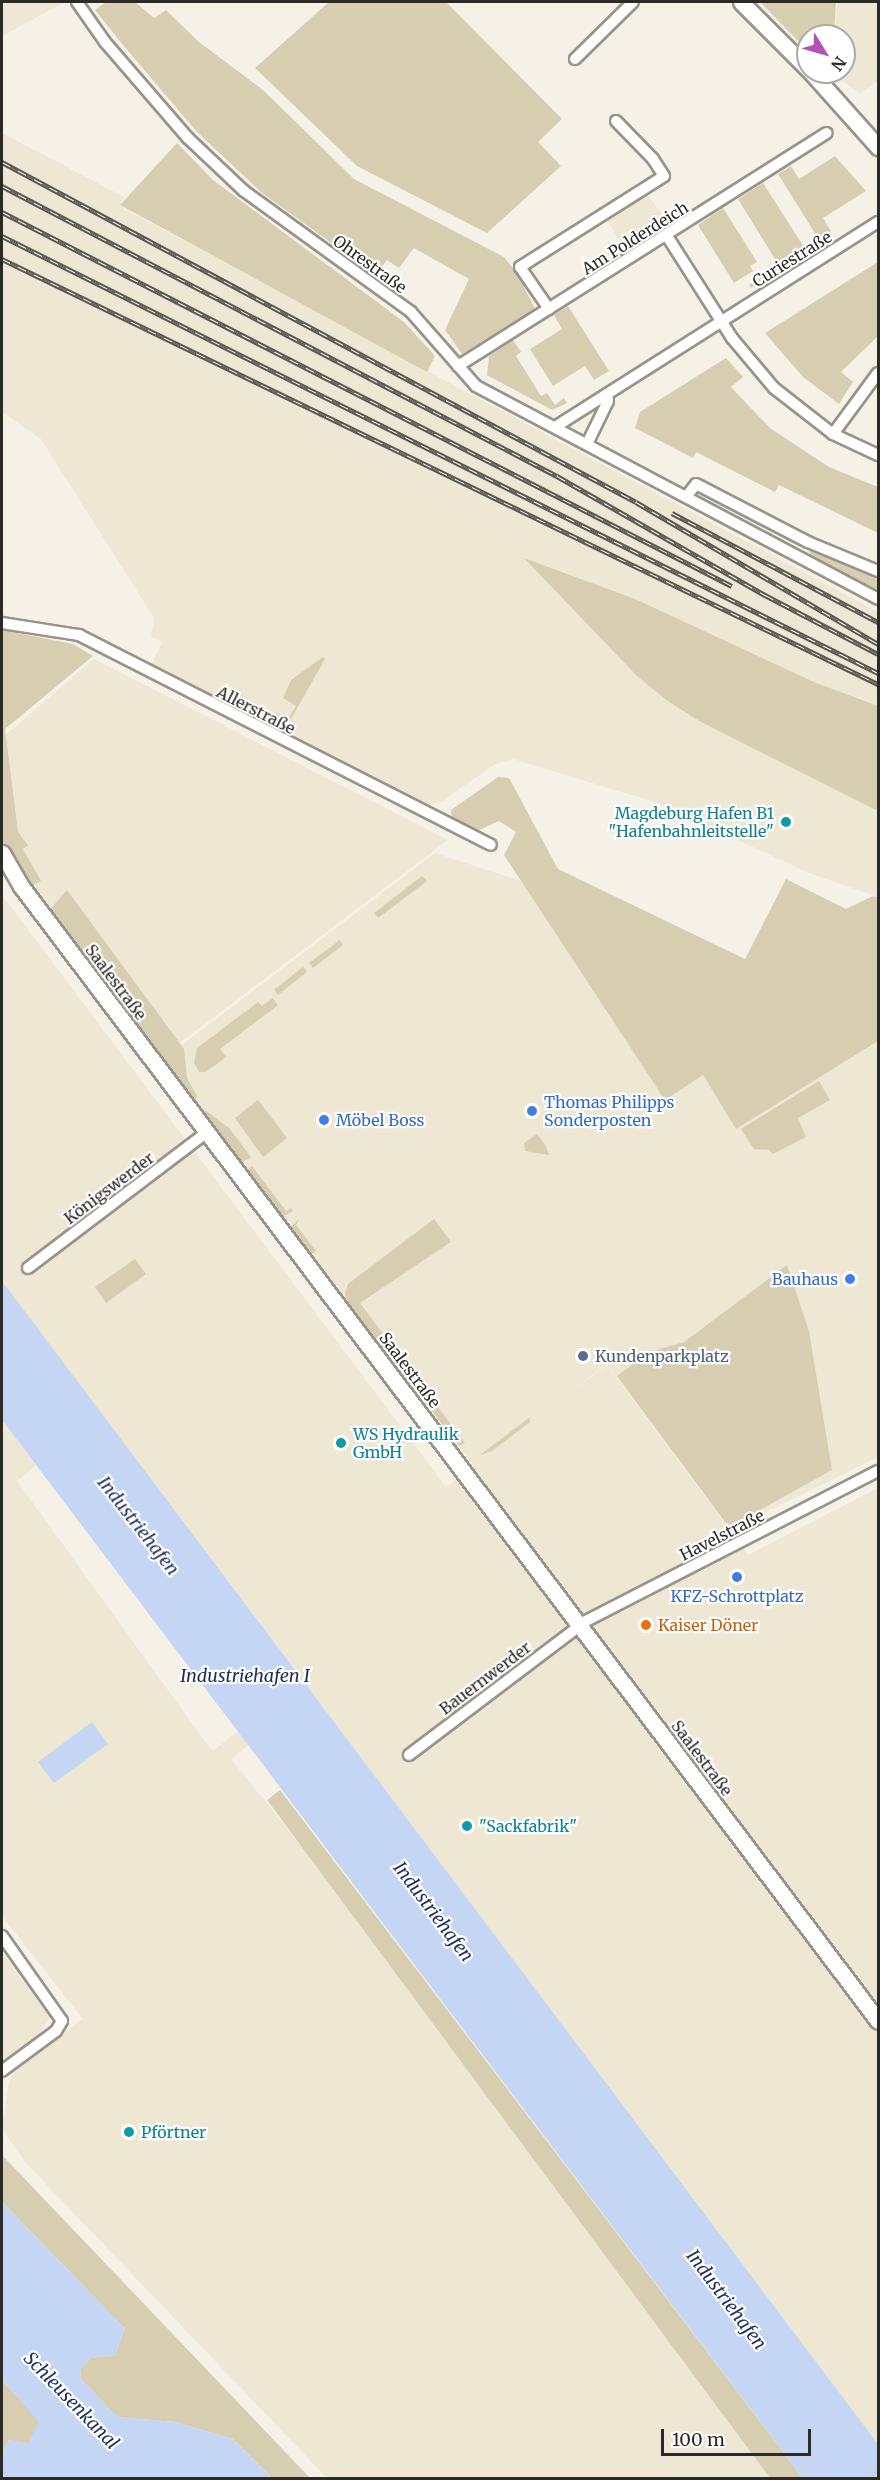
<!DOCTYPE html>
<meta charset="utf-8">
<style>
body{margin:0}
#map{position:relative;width:880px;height:2480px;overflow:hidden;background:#f5f1e6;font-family:Merriweather,serif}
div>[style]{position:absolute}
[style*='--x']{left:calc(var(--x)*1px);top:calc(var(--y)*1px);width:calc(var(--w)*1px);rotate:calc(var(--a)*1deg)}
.built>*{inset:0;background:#ede7d4}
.green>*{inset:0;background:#d7ceb2}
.water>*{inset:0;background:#c5d5f4}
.roads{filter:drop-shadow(2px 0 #98948a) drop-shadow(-2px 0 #98948a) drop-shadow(0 2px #98948a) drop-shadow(0 -2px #98948a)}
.street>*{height:10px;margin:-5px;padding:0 5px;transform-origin:5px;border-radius:5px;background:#fff}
.secondary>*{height:15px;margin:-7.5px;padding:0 7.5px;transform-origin:7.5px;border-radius:7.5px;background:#fff}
.rail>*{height:5px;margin-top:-2.5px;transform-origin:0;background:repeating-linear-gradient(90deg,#fff 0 9px,#57554f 0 18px);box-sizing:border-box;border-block:2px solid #57554f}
.dots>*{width:16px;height:16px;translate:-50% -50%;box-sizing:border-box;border:3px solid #fff;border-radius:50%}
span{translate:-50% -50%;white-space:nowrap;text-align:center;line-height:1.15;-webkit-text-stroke:4.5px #fff;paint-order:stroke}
.street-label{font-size:16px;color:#2c2a26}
.culture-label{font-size:16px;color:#0d838f}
.right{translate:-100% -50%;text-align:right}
.left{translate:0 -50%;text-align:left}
.shop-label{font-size:16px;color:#366cbe}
.service-label{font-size:16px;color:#4e5e75}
.food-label{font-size:16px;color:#c56008}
.water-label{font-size:18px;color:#1e3059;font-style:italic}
.frame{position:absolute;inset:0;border:3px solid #2c2a26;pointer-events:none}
.north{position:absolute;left:796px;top:24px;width:60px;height:60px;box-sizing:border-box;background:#fff;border:2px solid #abaaa8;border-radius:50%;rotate:127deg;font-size:16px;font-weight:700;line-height:24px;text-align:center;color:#2c2a26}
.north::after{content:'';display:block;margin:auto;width:21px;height:27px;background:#b251ba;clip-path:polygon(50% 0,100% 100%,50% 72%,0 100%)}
.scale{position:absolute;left:661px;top:2429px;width:150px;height:27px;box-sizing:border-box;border:3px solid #2c2a26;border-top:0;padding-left:8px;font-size:18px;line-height:21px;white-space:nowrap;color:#2c2a26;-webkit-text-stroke:4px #fff;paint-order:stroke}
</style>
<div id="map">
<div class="built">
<div style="clip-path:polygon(2px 2px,65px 2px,2px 36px)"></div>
<div style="clip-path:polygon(837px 2px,878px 2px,878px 81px,860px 93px,828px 72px,844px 72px,844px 36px,835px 36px)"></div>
<div style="clip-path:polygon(2px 133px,124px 197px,119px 206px,878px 612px,878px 897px,809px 873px,655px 802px,513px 759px,495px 764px,442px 801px,424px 806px,151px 666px,162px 642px,151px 636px,154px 618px,41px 439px,2px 412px)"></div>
<div style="clip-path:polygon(646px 192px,665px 219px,653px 227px,653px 234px,626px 251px,605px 217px)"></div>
<div style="clip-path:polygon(94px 659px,448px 840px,161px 1057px,29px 884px,2px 818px,2px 738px)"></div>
<div style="clip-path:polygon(435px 853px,521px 881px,665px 1099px,703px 1075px,736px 1129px,878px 1041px,878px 1457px,730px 1530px,607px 1364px,538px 1416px,607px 1365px,748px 1555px,878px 1488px,878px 2444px,2px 1281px,2px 895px,446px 1487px,474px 1466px,162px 1060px)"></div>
<div style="clip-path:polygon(2px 1420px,36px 1466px,17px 1481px,201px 1736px,213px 1751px,246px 1725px,256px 1739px,231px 1759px,313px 1861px,770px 2478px,327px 2478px,25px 2162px,2px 2129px,9px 2081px,21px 2064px,83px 2019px,2px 1916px)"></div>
<div style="clip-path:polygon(2px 1953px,50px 2017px,40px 2034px,2px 2065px)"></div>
</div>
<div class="green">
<div style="clip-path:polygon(106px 2px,135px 2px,154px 18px,166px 10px,199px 42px,263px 90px,354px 179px,504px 257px,517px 273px,535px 309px,462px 354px,445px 330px,469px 279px,414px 248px,399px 268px,387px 260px,376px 275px,262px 193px,197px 132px,118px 39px,95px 10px)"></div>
<div style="clip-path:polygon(329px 2px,446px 2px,562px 119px,538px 142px,561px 166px,487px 233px,357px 166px,255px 68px)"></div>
<div style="clip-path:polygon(760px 2px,836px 2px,834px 36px,808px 36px,808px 51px)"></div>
<div style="clip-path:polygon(177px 143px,213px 180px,404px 322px,435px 356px,427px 372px,120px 205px)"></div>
<div style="clip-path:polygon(835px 156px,866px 191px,823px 218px,831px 231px,818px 238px,778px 174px,791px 166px,799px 179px)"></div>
<div style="clip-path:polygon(763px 183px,804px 247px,817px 239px,820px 244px,751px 288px,749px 285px,778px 264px,738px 199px)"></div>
<div style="clip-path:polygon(723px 208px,757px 262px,750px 266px,753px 271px,734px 283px,698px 225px)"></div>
<div style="clip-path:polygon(878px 262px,878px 336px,841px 372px,853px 382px,839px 404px,803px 377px,765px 333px)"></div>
<div style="clip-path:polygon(568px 306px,609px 371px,594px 380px,585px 366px,553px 386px,530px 349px,562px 329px,554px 315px)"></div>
<div style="clip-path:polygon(513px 340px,521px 352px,516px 356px,541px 396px,547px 393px,555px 405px,564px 398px,567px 403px,552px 410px,487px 375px,489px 356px)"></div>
<div style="clip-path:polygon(726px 358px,743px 377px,731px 387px,770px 428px,829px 467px,878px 487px,878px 533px,779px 485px,775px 492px,696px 452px,693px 458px,635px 428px,640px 412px)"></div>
<div style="clip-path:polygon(810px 548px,878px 574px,878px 590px,810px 556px)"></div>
<div style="clip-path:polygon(524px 558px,635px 599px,814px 682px,878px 706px,878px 811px,701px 722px,669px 702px,637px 676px)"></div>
<div style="clip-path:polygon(2px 630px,73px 644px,93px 656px,5px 729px,18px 832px,28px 845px,23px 849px,41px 881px,29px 887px,2px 840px)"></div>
<div style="clip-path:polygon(323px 657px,325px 659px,282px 735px,270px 723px,276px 713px,288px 719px,296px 706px,283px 698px,291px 680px)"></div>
<div style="clip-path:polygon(498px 777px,509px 778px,558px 869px,745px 959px,786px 879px,846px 909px,873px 896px,878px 897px,878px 1041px,736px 1129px,703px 1075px,665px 1100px,504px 855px,516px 832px,499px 821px,479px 830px,452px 819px,451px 810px)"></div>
<div style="clip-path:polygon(422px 876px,427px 881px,378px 918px,374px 913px)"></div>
<div style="clip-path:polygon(67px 890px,184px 1049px,187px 1078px,197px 1096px,195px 1101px,191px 1101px,48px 912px)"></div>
<div style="clip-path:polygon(340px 940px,343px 945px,313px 968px,309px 963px)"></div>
<div style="clip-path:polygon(303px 967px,307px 972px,278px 995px,274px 990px)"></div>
<div style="clip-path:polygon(273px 998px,278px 1005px,220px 1049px,226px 1057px,206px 1072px,199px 1072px,194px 1062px,197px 1048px,258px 1002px,262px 1006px)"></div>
<div style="clip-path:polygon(819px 1081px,830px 1100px,798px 1118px,806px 1137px,773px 1154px,769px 1150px,754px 1149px,741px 1129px)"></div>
<div style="clip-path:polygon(258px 1100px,287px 1138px,263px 1157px,235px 1118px)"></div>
<div style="clip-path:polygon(205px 1110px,229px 1128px,251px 1157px,241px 1163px,202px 1116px)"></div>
<div style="clip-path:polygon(537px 1134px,546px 1146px,549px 1155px,525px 1151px,524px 1143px)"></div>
<div style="clip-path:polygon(252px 1166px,286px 1211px,291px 1208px,293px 1211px,280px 1218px,247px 1170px)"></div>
<div style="clip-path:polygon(299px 1219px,296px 1225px,316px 1251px,308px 1256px,288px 1229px)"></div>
<div style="clip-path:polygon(434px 1219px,451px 1242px,360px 1303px,465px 1443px,459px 1446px,350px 1306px,345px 1293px,348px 1284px)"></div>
<div style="clip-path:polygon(135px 1259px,146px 1274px,106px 1303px,95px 1287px)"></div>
<div style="clip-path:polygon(787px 1265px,809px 1331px,832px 1470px,729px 1527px,617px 1376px,632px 1365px,633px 1357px,684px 1342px)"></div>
<div style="clip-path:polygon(530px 1417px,530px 1422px,492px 1451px,480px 1455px)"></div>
<div style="clip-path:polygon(280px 1790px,803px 2478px,770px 2478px,267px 1800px)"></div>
<div style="clip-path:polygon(2px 2155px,310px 2478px,272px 2478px,233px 2439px,175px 2422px,117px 2417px,81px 2379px,80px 2369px,91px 2358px,115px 2355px,125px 2329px,2px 2202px)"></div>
<div style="clip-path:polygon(2px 2380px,40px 2422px,28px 2444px,9px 2440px,2px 2454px)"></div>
</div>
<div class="water">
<div style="clip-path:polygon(2px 1281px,878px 2444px,878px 2478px,803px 2478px,2px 1420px)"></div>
<div style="clip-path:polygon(92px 1722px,108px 1744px,54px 1783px,38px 1762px)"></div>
<div style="clip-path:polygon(2px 2202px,125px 2329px,115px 2355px,91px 2358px,80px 2369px,81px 2379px,117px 2417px,175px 2422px,233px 2439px,272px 2478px,2px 2477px,2px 2454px,9px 2440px,28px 2443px,39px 2422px,2px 2380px)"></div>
</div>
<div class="roads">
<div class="street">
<div style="--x:77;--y:2;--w:49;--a:55"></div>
<div style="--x:105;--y:42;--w:127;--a:49.2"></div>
<div style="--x:188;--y:138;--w:77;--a:43.4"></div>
<div style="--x:244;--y:191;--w:206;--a:35.9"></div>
<div style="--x:411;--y:312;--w:98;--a:48.7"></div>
<div style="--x:476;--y:386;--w:455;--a:27.9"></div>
<div style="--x:575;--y:59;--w:81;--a:-44.5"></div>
<div style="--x:667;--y:236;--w:121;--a:57.5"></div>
<div style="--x:732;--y:338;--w:65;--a:50"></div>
<div style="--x:774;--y:388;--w:75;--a:37.9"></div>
<div style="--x:833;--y:434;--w:50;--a:25"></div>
<div style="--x:549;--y:309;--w:51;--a:-124.6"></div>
<div style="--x:520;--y:267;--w:170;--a:-32.3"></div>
<div style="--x:664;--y:176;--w:20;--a:-123"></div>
<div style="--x:653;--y:159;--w:53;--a:-134.2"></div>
<div style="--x:458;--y:366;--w:436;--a:-32.3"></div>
<div style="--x:555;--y:427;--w:383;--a:-32.4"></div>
<div style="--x:833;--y:434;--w:76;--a:-53.6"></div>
<div style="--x:587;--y:444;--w:48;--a:-64"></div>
<div style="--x:608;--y:401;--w:7;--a:-98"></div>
<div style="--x:686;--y:497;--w:16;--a:-52"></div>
<div style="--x:696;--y:484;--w:126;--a:27.4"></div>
<div style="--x:808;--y:542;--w:76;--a:22.5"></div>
<div style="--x:2;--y:623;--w:78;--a:8.9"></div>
<div style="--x:79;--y:635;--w:462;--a:27"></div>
<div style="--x:28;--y:1268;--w:225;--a:-37.2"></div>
<div style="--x:409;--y:1755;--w:222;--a:-37.1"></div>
<div style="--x:586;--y:1621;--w:328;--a:-27.2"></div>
<div style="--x:2;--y:1936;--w:104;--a:54.8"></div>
<div style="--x:62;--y:2021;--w:12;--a:121"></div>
<div style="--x:56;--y:2031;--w:67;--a:143.5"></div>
</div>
<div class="secondary">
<div style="--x:741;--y:2;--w:95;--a:45"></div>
<div style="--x:811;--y:72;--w:101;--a:48.2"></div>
<div style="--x:2;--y:853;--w:38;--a:60"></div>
<div style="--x:21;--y:886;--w:1422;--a:52.94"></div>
</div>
</div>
<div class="rail">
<div style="--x:2;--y:162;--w:719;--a:28.2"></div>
<div style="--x:636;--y:502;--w:281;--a:30.4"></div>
<div style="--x:2;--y:186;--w:626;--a:27.59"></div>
<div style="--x:557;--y:476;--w:240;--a:29.8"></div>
<div style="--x:765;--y:595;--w:127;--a:27.6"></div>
<div style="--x:2;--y:212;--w:820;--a:27.13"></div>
<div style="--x:2;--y:236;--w:979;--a:26.51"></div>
<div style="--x:2;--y:259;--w:974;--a:25.88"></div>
<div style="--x:672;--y:513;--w:233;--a:27.9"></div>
</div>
<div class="dots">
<div style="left:786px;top:822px;background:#0f9aa8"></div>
<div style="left:532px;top:1111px;background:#3f7fe0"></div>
<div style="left:324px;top:1120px;background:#3f7fe0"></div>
<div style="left:850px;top:1279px;background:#3f7fe0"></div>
<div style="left:583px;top:1356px;background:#5c6f8a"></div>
<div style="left:341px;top:1443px;background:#0f9aa8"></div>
<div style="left:737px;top:1577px;background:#3f7fe0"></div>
<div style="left:646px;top:1625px;background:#e8710a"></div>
<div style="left:467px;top:1826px;background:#0f9aa8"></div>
<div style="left:129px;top:2132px;background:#0f9aa8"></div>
</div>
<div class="street-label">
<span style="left:635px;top:238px;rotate:-32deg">Am Polderdeich</span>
<span style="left:792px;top:259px;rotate:-32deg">Curiestraße</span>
<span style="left:370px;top:264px;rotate:36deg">Ohrestraße</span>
<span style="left:256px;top:710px;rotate:27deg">Allerstraße</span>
<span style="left:116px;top:982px;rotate:53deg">Saalestraße</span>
<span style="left:109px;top:1188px;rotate:-37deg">Königswerder</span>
<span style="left:410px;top:1370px;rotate:53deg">Saalestraße</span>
<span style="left:722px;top:1535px;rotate:-27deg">Havelstraße</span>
<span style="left:485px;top:1678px;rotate:-37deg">Bauernwerder</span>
<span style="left:702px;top:1758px;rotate:53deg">Saalestraße</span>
</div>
<div class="culture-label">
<span class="right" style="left:774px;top:822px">Magdeburg Hafen B1<br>"Hafenbahnleitstelle"</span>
<span class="left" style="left:353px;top:1443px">WS Hydraulik<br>GmbH</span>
<span class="left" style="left:479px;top:1826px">"Sackfabrik"</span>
<span class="left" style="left:141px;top:2132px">Pförtner</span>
</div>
<div class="shop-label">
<span class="left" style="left:544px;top:1111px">Thomas Philipps<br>Sonderposten</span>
<span class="left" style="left:336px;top:1120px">Möbel Boss</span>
<span class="right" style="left:838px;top:1279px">Bauhaus</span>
<span style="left:737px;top:1596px">KFZ-Schrottplatz</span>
</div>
<div class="service-label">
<span class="left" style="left:595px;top:1356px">Kundenparkplatz</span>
</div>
<div class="food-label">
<span class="left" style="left:658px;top:1625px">Kaiser Döner</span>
</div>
<div class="water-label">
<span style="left:138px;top:1526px;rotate:52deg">Industriehafen</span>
<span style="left:245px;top:1676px">Industriehafen I</span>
<span style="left:433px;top:1912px;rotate:53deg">Industriehafen</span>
<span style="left:726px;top:2300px;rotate:53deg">Industriehafen</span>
<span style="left:71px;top:2401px;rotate:46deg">Schleusenkanal</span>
</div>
<div class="frame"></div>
<div class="north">N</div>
<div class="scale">100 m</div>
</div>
